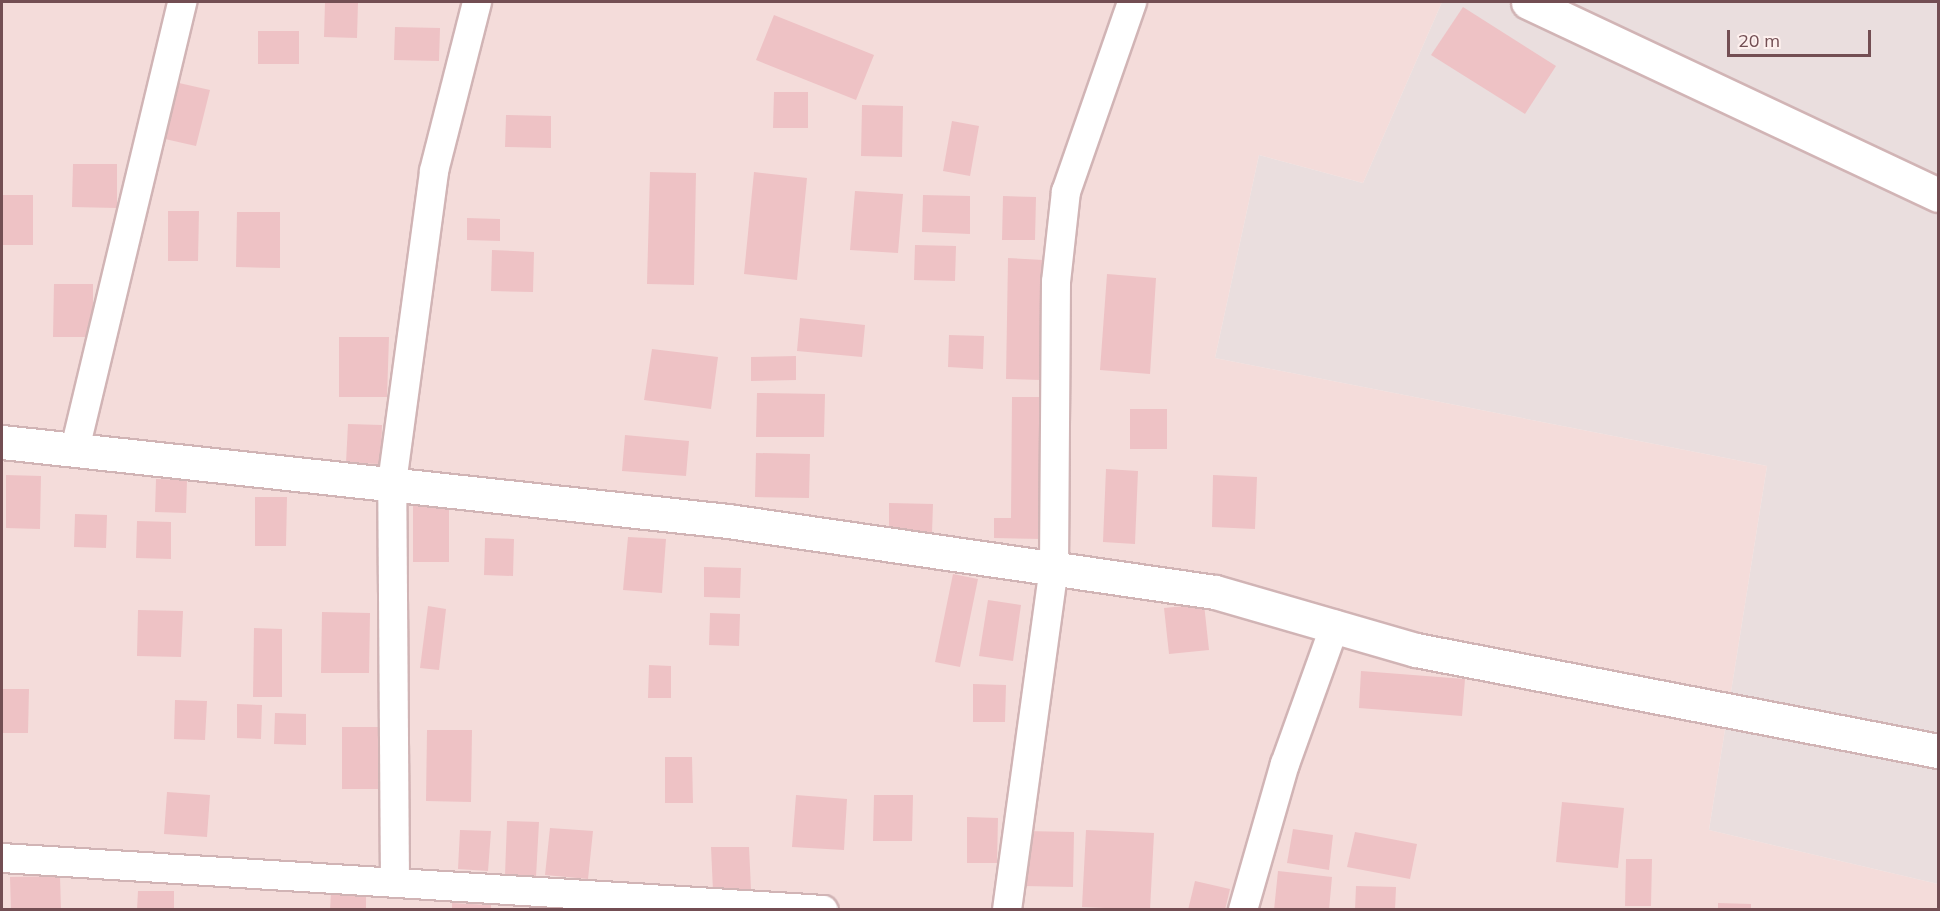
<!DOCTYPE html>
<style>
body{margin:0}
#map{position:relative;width:1940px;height:911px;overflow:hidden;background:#fbebe8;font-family:Mulish,sans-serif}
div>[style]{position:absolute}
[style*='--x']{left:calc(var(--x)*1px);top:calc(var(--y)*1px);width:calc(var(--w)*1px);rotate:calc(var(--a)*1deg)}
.residential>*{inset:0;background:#f4dcda}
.industrial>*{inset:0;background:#eadede}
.building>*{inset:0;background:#eec2c5}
.roads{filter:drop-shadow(2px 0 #d1b4b5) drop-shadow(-2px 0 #d1b4b5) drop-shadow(0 2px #d1b4b5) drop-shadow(0 -2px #d1b4b5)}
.service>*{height:28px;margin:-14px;padding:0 14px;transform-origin:14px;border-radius:14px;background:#fff}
.minor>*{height:33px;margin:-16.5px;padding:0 16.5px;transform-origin:16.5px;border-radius:16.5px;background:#fff}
span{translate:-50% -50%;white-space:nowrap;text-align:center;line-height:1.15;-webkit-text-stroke:4.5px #fef0ee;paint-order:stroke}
.frame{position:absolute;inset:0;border:3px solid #734e53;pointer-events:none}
.scale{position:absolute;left:1727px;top:30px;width:144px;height:27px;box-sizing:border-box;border:3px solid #734e53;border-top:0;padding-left:8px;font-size:18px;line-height:21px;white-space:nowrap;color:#734e53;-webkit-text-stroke:4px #fef0ee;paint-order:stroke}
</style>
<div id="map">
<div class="residential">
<div style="clip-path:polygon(2px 2px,1442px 2px,1363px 183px,1259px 155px,1215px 358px,1767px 466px,1709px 830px,1938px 884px,1938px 910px,2px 910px)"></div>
</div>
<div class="industrial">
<div style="clip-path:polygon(1442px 2px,1938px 2px,1938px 884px,1709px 830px,1767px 466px,1215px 358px,1259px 155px,1363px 183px)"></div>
</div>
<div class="building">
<div style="clip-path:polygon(325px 2px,358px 2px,357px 38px,324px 37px)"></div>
<div style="clip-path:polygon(1463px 7px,1556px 66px,1525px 114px,1431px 55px)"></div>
<div style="clip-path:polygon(774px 15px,874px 55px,856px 100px,756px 60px)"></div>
<div style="clip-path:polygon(395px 27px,440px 28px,439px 61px,394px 60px)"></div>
<div style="clip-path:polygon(258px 31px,299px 31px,299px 64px,258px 64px)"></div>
<div style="clip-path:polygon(179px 83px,210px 90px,196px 146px,165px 139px)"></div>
<div style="clip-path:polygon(774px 92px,808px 92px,808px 128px,773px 128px)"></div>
<div style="clip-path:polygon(862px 105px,903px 106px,902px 157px,861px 156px)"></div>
<div style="clip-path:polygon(506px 115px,551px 116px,551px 148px,505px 147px)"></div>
<div style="clip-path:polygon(952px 121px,979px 126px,970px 176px,943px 171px)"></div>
<div style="clip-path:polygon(73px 164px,117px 164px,117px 208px,72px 207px)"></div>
<div style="clip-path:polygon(650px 172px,696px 173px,694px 285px,647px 284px)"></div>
<div style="clip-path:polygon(754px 172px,807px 178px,797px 280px,744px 274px)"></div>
<div style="clip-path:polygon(855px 191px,903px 194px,898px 253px,850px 250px)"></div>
<div style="clip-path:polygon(2px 195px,33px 195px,33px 245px,2px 245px)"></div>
<div style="clip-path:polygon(923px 195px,970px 196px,970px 234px,922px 232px)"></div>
<div style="clip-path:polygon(1003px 196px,1036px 197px,1035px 240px,1002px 240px)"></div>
<div style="clip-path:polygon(168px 211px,199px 211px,198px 261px,168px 261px)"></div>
<div style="clip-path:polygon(237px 212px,280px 212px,280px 268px,236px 267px)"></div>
<div style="clip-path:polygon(467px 218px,500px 219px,500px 241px,467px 240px)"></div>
<div style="clip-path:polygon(915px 245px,956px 246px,955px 281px,914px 280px)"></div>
<div style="clip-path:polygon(492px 250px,534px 252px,533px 292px,491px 291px)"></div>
<div style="clip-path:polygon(1008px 258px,1043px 260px,1041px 380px,1006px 379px)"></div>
<div style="clip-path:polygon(1107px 274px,1156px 278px,1150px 374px,1100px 370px)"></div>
<div style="clip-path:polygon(54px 284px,93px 284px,93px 337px,53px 337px)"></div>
<div style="clip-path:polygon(800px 318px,865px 325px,862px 357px,797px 351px)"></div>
<div style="clip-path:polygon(949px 335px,984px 336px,983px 369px,948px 367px)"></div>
<div style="clip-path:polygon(339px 337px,389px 337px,387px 397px,339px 397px)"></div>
<div style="clip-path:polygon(652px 349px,718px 357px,711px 409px,644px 400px)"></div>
<div style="clip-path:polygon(796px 356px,796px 380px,751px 381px,751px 357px)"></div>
<div style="clip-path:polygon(757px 393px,825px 394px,824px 437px,756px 437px)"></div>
<div style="clip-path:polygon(1012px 397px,1044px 397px,1042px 539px,994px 538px,994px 518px,1011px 518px)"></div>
<div style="clip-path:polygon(1130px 409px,1167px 409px,1167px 449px,1130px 449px)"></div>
<div style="clip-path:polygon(348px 424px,382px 425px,381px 464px,346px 463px)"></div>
<div style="clip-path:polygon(625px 435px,689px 441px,686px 476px,622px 471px)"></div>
<div style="clip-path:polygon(756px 453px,810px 454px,809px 498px,755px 497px)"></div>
<div style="clip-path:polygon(1106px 469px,1138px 471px,1135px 544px,1103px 542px)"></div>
<div style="clip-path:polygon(6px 475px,41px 476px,40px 529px,6px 528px)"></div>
<div style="clip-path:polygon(1213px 475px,1257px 477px,1255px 529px,1212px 527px)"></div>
<div style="clip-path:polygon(156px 479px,187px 480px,186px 513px,155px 512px)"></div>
<div style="clip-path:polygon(255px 497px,287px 497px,286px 546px,255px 546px)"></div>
<div style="clip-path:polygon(413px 497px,449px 497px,449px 562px,413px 562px)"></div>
<div style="clip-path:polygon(889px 503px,933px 504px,932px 533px,889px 532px)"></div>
<div style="clip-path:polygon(75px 514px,107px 515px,106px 548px,74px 547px)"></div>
<div style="clip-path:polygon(137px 521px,171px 522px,171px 559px,136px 558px)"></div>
<div style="clip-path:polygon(628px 537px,666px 539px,662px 593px,623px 590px)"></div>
<div style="clip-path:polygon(485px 538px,514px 539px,513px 576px,484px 575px)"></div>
<div style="clip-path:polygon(704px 567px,741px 568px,740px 598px,704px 597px)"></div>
<div style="clip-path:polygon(953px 574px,978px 579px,960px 667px,935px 662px)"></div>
<div style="clip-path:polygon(988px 600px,1021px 605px,1013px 661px,979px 656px)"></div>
<div style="clip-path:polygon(1204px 604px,1209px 650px,1169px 654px,1164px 608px)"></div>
<div style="clip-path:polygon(428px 606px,446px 609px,439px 670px,420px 668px)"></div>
<div style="clip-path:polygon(138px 610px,183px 611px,181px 657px,137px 656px)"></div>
<div style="clip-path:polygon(322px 612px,370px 613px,369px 673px,321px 673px)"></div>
<div style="clip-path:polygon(710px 613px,740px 614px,739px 646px,709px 645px)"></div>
<div style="clip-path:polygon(254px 628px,282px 629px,282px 697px,253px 697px)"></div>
<div style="clip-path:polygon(649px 665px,671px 666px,671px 698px,648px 698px)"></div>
<div style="clip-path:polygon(1361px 671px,1465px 679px,1462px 716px,1359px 708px)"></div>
<div style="clip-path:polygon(973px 684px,1006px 685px,1005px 722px,973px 722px)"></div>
<div style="clip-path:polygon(2px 689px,29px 689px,28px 733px,2px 733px)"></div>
<div style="clip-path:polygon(175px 700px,207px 701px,205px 740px,174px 739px)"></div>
<div style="clip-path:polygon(237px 704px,262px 705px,261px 739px,237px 738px)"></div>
<div style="clip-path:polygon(275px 713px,306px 714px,306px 745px,274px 744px)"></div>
<div style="clip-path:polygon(342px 727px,384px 727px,384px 789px,342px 789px)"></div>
<div style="clip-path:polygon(427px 730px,472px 730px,471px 802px,426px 801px)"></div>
<div style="clip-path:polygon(665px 757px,692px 757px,693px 803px,665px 803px)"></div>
<div style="clip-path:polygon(167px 792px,210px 795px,207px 837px,164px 834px)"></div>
<div style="clip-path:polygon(796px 795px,847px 799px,844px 850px,792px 847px)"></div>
<div style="clip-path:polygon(874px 795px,913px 795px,912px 841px,873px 841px)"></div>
<div style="clip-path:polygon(1562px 802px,1624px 808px,1618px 868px,1556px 862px)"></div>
<div style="clip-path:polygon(967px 817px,998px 818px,997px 863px,967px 863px)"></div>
<div style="clip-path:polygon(507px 821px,539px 822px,536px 877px,505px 875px)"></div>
<div style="clip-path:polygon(550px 828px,593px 831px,588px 879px,545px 875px)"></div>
<div style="clip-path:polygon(1293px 829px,1333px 835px,1329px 870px,1287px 863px)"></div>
<div style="clip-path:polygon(460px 830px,491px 831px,488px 871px,458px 869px)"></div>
<div style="clip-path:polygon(1086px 830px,1154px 833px,1150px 910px,1082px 907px)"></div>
<div style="clip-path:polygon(1025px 831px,1074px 832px,1073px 887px,1024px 886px)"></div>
<div style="clip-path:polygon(1355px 832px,1417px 844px,1410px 879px,1347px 867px)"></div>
<div style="clip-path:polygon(711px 847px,749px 847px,751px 889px,713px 891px)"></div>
<div style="clip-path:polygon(1626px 859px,1652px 859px,1651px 906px,1625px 906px)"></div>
<div style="clip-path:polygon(1278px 871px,1332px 877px,1329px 910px,1274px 910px)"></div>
<div style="clip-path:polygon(60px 876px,61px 910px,11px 910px,10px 877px)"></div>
<div style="clip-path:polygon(1195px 881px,1230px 889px,1225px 910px,1188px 910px)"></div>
<div style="clip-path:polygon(1356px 886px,1396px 887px,1395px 910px,1355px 910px)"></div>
<div style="clip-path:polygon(138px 891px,174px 891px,174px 910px,137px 910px)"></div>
<div style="clip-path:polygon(331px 893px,366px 894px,366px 910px,330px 910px)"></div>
<div style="clip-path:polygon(452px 903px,491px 905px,491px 910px,452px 910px)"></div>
<div style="clip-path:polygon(1718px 903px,1751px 904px,1751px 910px,1718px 910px)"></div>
</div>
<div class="roads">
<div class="service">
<div style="--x:75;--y:449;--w:460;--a:-76.5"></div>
<div style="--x:2;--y:858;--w:823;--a:3.62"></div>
<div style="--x:395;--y:883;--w:400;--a:-90.4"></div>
<div style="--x:392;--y:483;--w:315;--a:-82.3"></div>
<div style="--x:434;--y:171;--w:174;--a:-75.7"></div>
<div style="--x:1007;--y:910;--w:344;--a:-82.2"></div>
<div style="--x:1054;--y:569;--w:287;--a:-89.6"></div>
<div style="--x:1056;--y:282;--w:91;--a:-83.7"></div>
<div style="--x:1066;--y:192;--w:201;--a:-70.8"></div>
<div style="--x:1243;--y:910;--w:152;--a:-74"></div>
<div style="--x:1285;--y:764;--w:148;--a:-70.2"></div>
</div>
<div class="minor">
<div style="--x:1528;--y:2;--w:453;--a:25.2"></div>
<div style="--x:2;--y:442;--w:730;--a:6.21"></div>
<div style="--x:728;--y:521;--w:492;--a:8.3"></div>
<div style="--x:1215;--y:592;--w:209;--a:16.1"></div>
<div style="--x:1416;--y:650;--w:532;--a:10.95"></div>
</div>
</div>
<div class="frame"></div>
<div class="scale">20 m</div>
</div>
